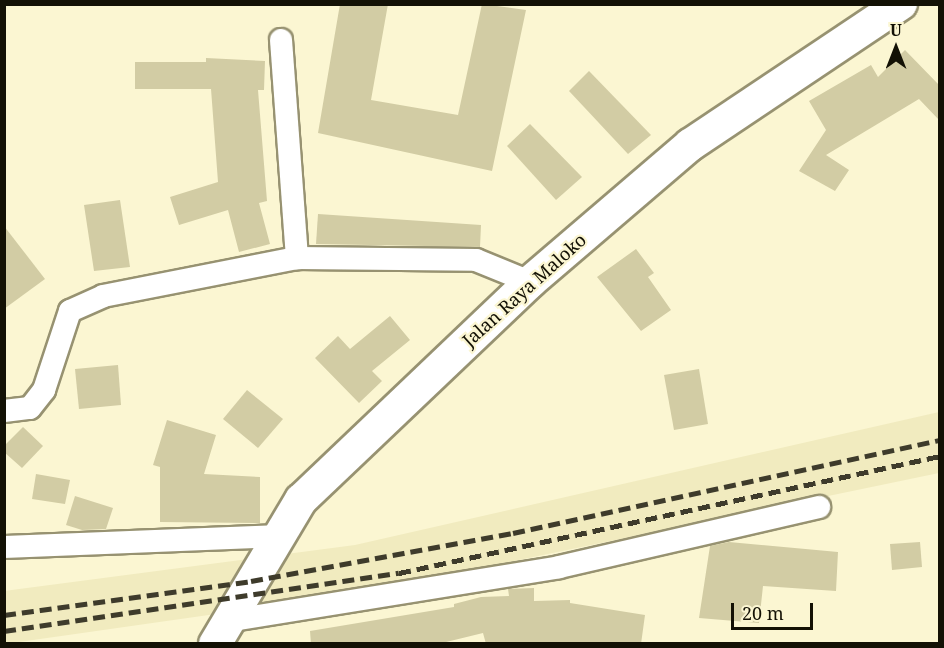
<!DOCTYPE html>
<style>
body{margin:0}
#map{position:relative;width:944px;height:648px;overflow:hidden;background:#fbf6d2;font-family:"Noto Serif",serif}
div>[style]{position:absolute}
[style*='--x']{left:calc(var(--x)*1px);top:calc(var(--y)*1px);width:calc(var(--w)*1px);rotate:calc(var(--a)*1deg)}
.built>*{inset:0;background:#f1ebbf}
.building>*{inset:0;background:#d2cca4}
.roads{filter:drop-shadow(2px 0 #979271) drop-shadow(-2px 0 #979271) drop-shadow(0 2px #979271) drop-shadow(0 -2px #979271)}
.street>*{height:22px;margin:-11px;padding:0 11px;transform-origin:11px;border-radius:11px;background:#fff}
.secondary>*{height:32px;margin:-16px;padding:0 16px;transform-origin:16px;border-radius:16px;background:#fff}
.rail>*{height:4.5px;margin-top:-2.25px;transform-origin:0;background:repeating-linear-gradient(90deg,#3e3b2b 0 12px,transparent 0 18px)}
span{translate:-50% -50%;white-space:nowrap;text-align:center;line-height:1.15;-webkit-text-stroke:4.5px #fbf6d2;paint-order:stroke}
.street-label{font-size:18px;color:#131105}
.frame{position:absolute;inset:0;border:6px solid #131105;pointer-events:none}
.north{position:absolute;left:866px;top:18px;width:60px;height:60px;-webkit-text-stroke:4px #fbf6d2;paint-order:stroke;rotate:0deg;font-size:16px;font-weight:700;line-height:24px;text-align:center;color:#131105}
.north::after{content:'';display:block;margin:auto;width:21px;height:27px;background:#131105;clip-path:polygon(50% 0,100% 100%,50% 72%,0 100%)}
.scale{position:absolute;left:731px;top:603px;width:82px;height:27px;box-sizing:border-box;border:3px solid #131105;border-top:0;padding-left:8px;font-size:18px;line-height:21px;white-space:nowrap;color:#131105;-webkit-text-stroke:4px #fbf6d2;paint-order:stroke}
</style>
<div id="map">
<div class="built">
<div style="clip-path:polygon(939px 412px,939px 473px,355px 594px,5px 644px,4px 591px,355px 545px)"></div>
</div>
<div class="building">
<div style="clip-path:polygon(340px 4px,388px 4px,371px 100px,458px 115px,482px 4px,526px 10px,492px 171px,318px 133px)"></div>
<div style="clip-path:polygon(905px 50px,939px 85px,939px 120px,919px 99px,826px 155px,849px 170px,835px 191px,799px 171px,826px 130px,809px 101px,871px 65px,878px 77px)"></div>
<div style="clip-path:polygon(206px 58px,265px 61px,264px 90px,258px 90px,267px 201px,259px 203px,270px 244px,239px 252px,228px 210px,179px 225px,170px 197px,218px 182px,211px 89px,135px 89px,135px 62px,206px 62px)"></div>
<div style="clip-path:polygon(589px 71px,651px 135px,628px 154px,569px 91px)"></div>
<div style="clip-path:polygon(530px 124px,582px 177px,556px 200px,507px 146px)"></div>
<div style="clip-path:polygon(120px 200px,130px 267px,94px 271px,84px 205px)"></div>
<div style="clip-path:polygon(318px 214px,481px 225px,480px 247px,316px 244px)"></div>
<div style="clip-path:polygon(4px 226px,45px 279px,4px 309px)"></div>
<div style="clip-path:polygon(636px 249px,654px 273px,648px 277px,671px 310px,641px 331px,597px 277px)"></div>
<div style="clip-path:polygon(390px 316px,410px 340px,372px 371px,382px 381px,359px 403px,315px 358px,338px 336px,350px 349px)"></div>
<div style="clip-path:polygon(118px 365px,121px 405px,79px 409px,75px 369px)"></div>
<div style="clip-path:polygon(699px 369px,708px 424px,674px 430px,664px 375px)"></div>
<div style="clip-path:polygon(247px 390px,283px 419px,258px 448px,223px 419px)"></div>
<div style="clip-path:polygon(167px 420px,216px 435px,204px 474px,260px 477px,260px 523px,160px 522px,160px 467px,153px 465px)"></div>
<div style="clip-path:polygon(23px 427px,43px 446px,22px 468px,4px 452px,4px 446px)"></div>
<div style="clip-path:polygon(36px 474px,70px 480px,65px 504px,32px 499px)"></div>
<div style="clip-path:polygon(75px 496px,113px 508px,106px 529px,82px 530px,66px 525px)"></div>
<div style="clip-path:polygon(729px 542px,838px 552px,836px 591px,763px 586px,759px 623px,699px 618px,710px 546px)"></div>
<div style="clip-path:polygon(920px 542px,922px 567px,892px 570px,890px 544px)"></div>
<div style="clip-path:polygon(534px 588px,534px 601px,570px 600px,570px 603px,645px 615px,641px 644px,486px 644px,483px 633px,438px 644px,311px 644px,310px 631px,454px 607px,454px 604px,481px 597px,509px 596px,508px 589px)"></div>
</div>
<div class="roads">
<div class="street">
<div style="--x:281;--y:40;--w:219;--a:85.8"></div>
<div style="--x:4;--y:411;--w:26;--a:-7"></div>
<div style="--x:30;--y:408;--w:23;--a:-52"></div>
<div style="--x:44;--y:390;--w:83;--a:-71.8"></div>
<div style="--x:70;--y:311;--w:36;--a:-24"></div>
<div style="--x:103;--y:296;--w:198;--a:-11.1"></div>
<div style="--x:297;--y:258;--w:179;--a:0.6"></div>
<div style="--x:476;--y:260;--w:58;--a:22.2"></div>
<div style="--x:4;--y:547;--w:272;--a:-2.3"></div>
<div style="--x:227;--y:621;--w:336;--a:-9.2"></div>
<div style="--x:559;--y:567;--w:267;--a:-13"></div>
</div>
<div class="secondary">
<div style="--x:215;--y:644;--w:168;--a:-59.2"></div>
<div style="--x:301;--y:500;--w:316;--a:-43.6"></div>
<div style="--x:530;--y:282;--w:211;--a:-40.6"></div>
<div style="--x:690;--y:145;--w:254;--a:-33.8"></div>
</div>
</div>
<div class="rail">
<div style="--x:4;--y:615;--w:249;--a:-7.8"></div>
<div style="--x:251;--y:581;--w:266;--a:-10.4"></div>
<div style="--x:513;--y:533;--w:437;--a:-12.3"></div>
<div style="--x:4;--y:631;--w:399;--a:-8.4"></div>
<div style="--x:399;--y:573;--w:554;--a:-12.2"></div>
</div>
<div class="street-label">
<span style="left:524px;top:290px;rotate:-42deg">Jalan Raya Maloko</span>
</div>
<div class="frame"></div>
<div class="north">U</div>
<div class="scale">20 m</div>
</div>
